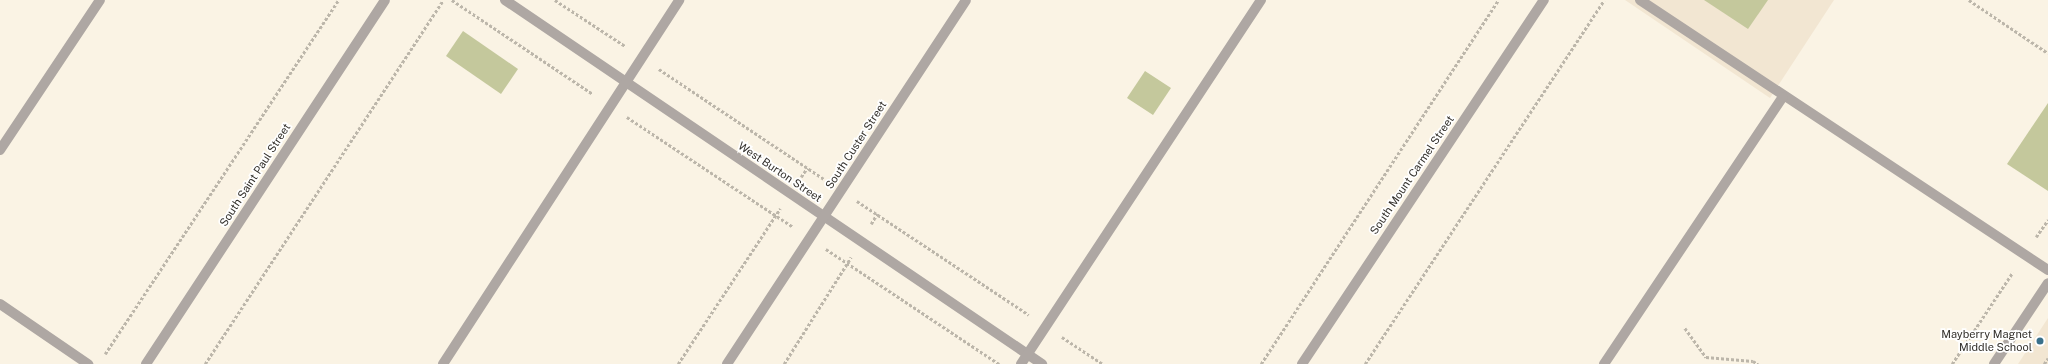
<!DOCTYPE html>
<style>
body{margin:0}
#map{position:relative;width:2048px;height:364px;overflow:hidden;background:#faf3e4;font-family:"Public Sans",sans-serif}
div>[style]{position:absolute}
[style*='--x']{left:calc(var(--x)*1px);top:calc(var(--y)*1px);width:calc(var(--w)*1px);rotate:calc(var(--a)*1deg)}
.built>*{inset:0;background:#f2e6d2}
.building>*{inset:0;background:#c4c89c}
.path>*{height:2.5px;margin-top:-1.25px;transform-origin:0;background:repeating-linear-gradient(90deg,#bcb6aa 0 3px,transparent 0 5px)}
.minor>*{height:10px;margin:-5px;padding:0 5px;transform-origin:5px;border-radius:5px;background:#aea7a3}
.dots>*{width:11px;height:11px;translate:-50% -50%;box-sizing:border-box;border:2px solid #fff;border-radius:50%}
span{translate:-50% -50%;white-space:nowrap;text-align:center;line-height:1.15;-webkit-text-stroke:3.5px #fff;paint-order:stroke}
.street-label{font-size:11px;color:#322f2a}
.poi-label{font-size:11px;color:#322f2a}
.right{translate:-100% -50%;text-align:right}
</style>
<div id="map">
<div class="built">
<div style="clip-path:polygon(1625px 0,1834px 0,1770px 98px)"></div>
<div style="clip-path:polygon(2048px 318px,2048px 364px,2018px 364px)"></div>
</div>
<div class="building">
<div style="clip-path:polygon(1704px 0,1768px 0,1748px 29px)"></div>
<div style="clip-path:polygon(463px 31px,518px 69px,501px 94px,446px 56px)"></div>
<div style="clip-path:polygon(1145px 71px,1171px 88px,1153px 115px,1127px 98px)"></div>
<div style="clip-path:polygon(2048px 103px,2048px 191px,2007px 164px)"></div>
</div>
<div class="path">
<div style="--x:452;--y:0;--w:169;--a:33.7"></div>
<div style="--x:555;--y:0;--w:84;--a:33.3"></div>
<div style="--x:1969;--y:0;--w:95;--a:33.9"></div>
<div style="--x:659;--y:69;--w:198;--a:33.7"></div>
<div style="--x:627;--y:117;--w:199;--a:33.5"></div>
<div style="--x:801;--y:177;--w:11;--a:-56"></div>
<div style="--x:857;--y:201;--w:206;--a:33.5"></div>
<div style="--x:871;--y:224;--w:12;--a:-59"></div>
<div style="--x:2036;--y:237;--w:21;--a:-55"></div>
<div style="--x:826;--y:249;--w:208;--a:33.6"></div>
<div style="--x:1685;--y:328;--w:36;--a:54"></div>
<div style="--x:1706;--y:357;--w:47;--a:4.9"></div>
<div style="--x:1753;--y:361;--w:6;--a:31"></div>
<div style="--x:1062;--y:337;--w:49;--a:33.4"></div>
<div style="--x:105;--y:354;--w:424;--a:-56.6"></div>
<div style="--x:205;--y:364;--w:435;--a:-56.8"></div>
<div style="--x:678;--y:364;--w:186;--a:-56.7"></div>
<div style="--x:784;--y:364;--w:126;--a:-57.9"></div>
<div style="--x:1261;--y:364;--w:434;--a:-56.9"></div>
<div style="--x:1365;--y:364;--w:435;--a:-56.7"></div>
<div style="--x:1952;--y:364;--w:110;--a:-56.5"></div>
<div style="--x:2044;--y:364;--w:7;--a:-56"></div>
</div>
<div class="minor">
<div style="--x:505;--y:0;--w:649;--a:34.13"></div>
<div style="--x:1640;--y:0;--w:489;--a:33.5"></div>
<div style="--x:0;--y:150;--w:180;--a:-56.3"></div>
<div style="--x:0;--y:304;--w:107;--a:34.3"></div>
<div style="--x:146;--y:364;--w:435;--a:-56.7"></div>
<div style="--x:443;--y:364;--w:434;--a:-57"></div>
<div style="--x:727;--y:364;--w:435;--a:-56.7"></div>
<div style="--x:1021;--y:364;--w:436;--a:-56.6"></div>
<div style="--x:1302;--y:364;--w:437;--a:-56.4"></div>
<div style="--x:1604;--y:364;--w:321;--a:-56.2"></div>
<div style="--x:1994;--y:364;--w:97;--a:-56.3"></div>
</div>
<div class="dots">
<div style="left:2040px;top:341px;background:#39708b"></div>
</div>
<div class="street-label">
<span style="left:856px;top:145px;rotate:-57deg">South Custer Street</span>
<span style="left:780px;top:172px;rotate:34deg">West Burton Street</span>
<span style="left:255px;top:175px;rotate:-57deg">South Saint Paul Street</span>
<span style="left:1412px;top:175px;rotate:-56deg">South Mount Carmel Street</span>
</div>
<div class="poi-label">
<span class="right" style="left:2032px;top:341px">Mayberry Magnet<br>Middle School</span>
</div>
</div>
